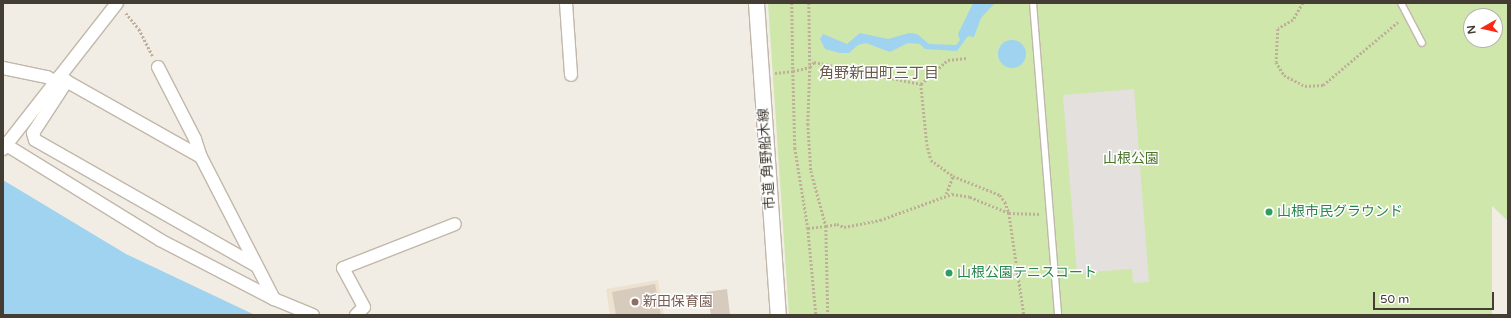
<!DOCTYPE html>
<meta charset="utf-8">
<style>
body{margin:0}
#map{position:relative;width:1511px;height:318px;overflow:hidden;background:#f2ede4;font-family:"Varela Round","Noto Sans JP",sans-serif}
div>[style]{position:absolute}
[style*='--x']{left:calc(var(--x)*1px);top:calc(var(--y)*1px);width:calc(var(--w)*1px);rotate:calc(var(--a)*1deg)}
.education>*{inset:0;background:#ece2ce}
.green>*{inset:0;background:#d0e7ac}
.parking>*{inset:0;background:#e3e0dd}
.water>*{inset:0;background:#9fd3f0}
.round{border-radius:50%}
.building>*{inset:0;background:#d7cbbd}
.path>*{height:2.5px;margin-top:-1.25px;transform-origin:0;background:repeating-linear-gradient(90deg,#bfaf98 0 2px,transparent 0 4px)}
.roads{filter:drop-shadow(1px 0 #c1b7aa) drop-shadow(-1px 0 #c1b7aa) drop-shadow(0 1px #c1b7aa) drop-shadow(0 -1px #c1b7aa)}
.service>*{height:6px;margin:-3px;padding:0 3px;transform-origin:3px;border-radius:3px;background:#fff}
.minor>*{height:12px;margin:-6px;padding:0 6px;transform-origin:6px;border-radius:6px;background:#fff}
.tertiary>*{height:15px;margin:-7.5px;padding:0 7.5px;transform-origin:7.5px;border-radius:7.5px;background:#fff}
.dots>*{width:11px;height:11px;translate:-50% -50%;box-sizing:border-box;border:2px solid #fff;border-radius:50%}
span{translate:-50% -50%;white-space:nowrap;text-align:center;line-height:1.15;-webkit-text-stroke:3px #fff;paint-order:stroke}
.street-label{font-size:14px;color:#443d34}
.park-label{font-size:14px;color:#497627}
.leisure-label{font-size:14px;color:#27864d}
.left{translate:0 -50%;text-align:left}
.education-label{font-size:14px;color:#785e54}
.neighbourhood-label{font-size:15px;color:#675a4b}
.frame{position:absolute;inset:0;border:4px solid #443d34;pointer-events:none}
.north{position:absolute;left:1463px;top:8px;width:40px;height:40px;box-sizing:border-box;background:#fff;border:1px solid #b4b1ae;border-radius:50%;rotate:262deg;font-size:11px;font-weight:700;line-height:16px;text-align:center;color:#443d34}
.north::after{content:'';display:block;margin:auto;width:14px;height:18px;background:#fb2913;clip-path:polygon(50% 0,100% 100%,50% 72%,0 100%)}
.scale{position:absolute;left:1373px;top:292px;width:121px;height:18px;box-sizing:border-box;border:2px solid #443d34;border-top:0;padding-left:5px;font-size:12px;line-height:14px;white-space:nowrap;color:#443d34;-webkit-text-stroke:3px #fff;paint-order:stroke}
</style>
<div id="map">
<div class="education">
<div style="clip-path:polygon(658px 280px,664px 315px,610px 315px,606px 289px)"></div>
</div>
<div class="green">
<div style="clip-path:polygon(evenodd,768px 3px,1508px 3px,1508px 221px,1492px 206px,1492px 315px,789px 315px,768px 3px,1471px 16px,1495px 16px,1495px 40px,1471px 40px,1471px 16px)"></div>
</div>
<div class="parking">
<div style="clip-path:polygon(1134px 89px,1149px 282px,1133px 283px,1132px 269px,1077px 273px,1063px 95px)"></div>
</div>
<div class="water">
<div style="clip-path:polygon(973px 3px,995px 3px,981px 18px,974px 37px,968px 36px,957px 51px,925px 49px,920px 44px,908px 43px,890px 52px,866px 43px,858px 45px,849px 53px,840px 53px,825px 49px,820px 39px,823px 34px,847px 44px,860px 33px,888px 39px,909px 33px,917px 34px,929px 44px,956px 45px,960px 40px,958px 34px)"></div>
<div class="round" style="left:998px;top:40px;width:28px;height:28px"></div>
<div style="clip-path:polygon(3px 180px,126px 254px,255px 315px,3px 315px)"></div>
</div>
<div class="building">
<div style="clip-path:polygon(655px 284px,661px 315px,616px 315px,612px 292px)"></div>
<div style="clip-path:polygon(727px 289px,730px 315px,711px 315px,706px 292px)"></div>
</div>
<div class="path">
<div style="--x:792;--y:3;--w:68;--a:89.2"></div>
<div style="--x:793;--y:71;--w:17;--a:-13"></div>
<div style="--x:810;--y:67;--w:57;--a:92"></div>
<div style="--x:808;--y:124;--w:47;--a:86.3"></div>
<div style="--x:811;--y:171;--w:57;--a:74.7"></div>
<div style="--x:826;--y:226;--w:11;--a:-10"></div>
<div style="--x:837;--y:224;--w:8;--a:23"></div>
<div style="--x:844;--y:227;--w:37;--a:-11"></div>
<div style="--x:880;--y:220;--w:77;--a:-19.9"></div>
<div style="--x:952;--y:194;--w:18;--a:9"></div>
<div style="--x:970;--y:197;--w:42;--a:22.3"></div>
<div style="--x:1009;--y:213;--w:31;--a:2"></div>
<div style="--x:809;--y:3;--w:64;--a:89.1"></div>
<div style="--x:810;--y:67;--w:6;--a:-51"></div>
<div style="--x:814;--y:62;--w:109;--a:11.6"></div>
<div style="--x:1303;--y:3;--w:20;--a:120"></div>
<div style="--x:1293;--y:20;--w:17;--a:149"></div>
<div style="--x:1278;--y:29;--w:33;--a:93"></div>
<div style="--x:1276;--y:62;--w:15;--a:58"></div>
<div style="--x:1284;--y:75;--w:24;--a:28"></div>
<div style="--x:1305;--y:86;--w:18;--a:-3"></div>
<div style="--x:1323;--y:85;--w:99;--a:-40.1"></div>
<div style="--x:126;--y:13;--w:21;--a:51"></div>
<div style="--x:139;--y:29;--w:30;--a:63"></div>
<div style="--x:775;--y:73;--w:18;--a:-6"></div>
<div style="--x:793;--y:71;--w:77;--a:88.5"></div>
<div style="--x:795;--y:148;--w:81;--a:80.8"></div>
<div style="--x:808;--y:228;--w:18;--a:-6"></div>
<div style="--x:826;--y:226;--w:89;--a:88.7"></div>
<div style="--x:921;--y:84;--w:60;--a:84.3"></div>
<div style="--x:927;--y:144;--w:16;--a:76"></div>
<div style="--x:931;--y:160;--w:27;--a:36"></div>
<div style="--x:953;--y:176;--w:51;--a:22"></div>
<div style="--x:1000;--y:195;--w:9;--a:54"></div>
<div style="--x:1005;--y:202;--w:12;--a:70"></div>
<div style="--x:1009;--y:213;--w:103;--a:81.6"></div>
<div style="--x:921;--y:84;--w:36;--a:-42"></div>
<div style="--x:948;--y:60;--w:19;--a:-6"></div>
<div style="--x:946;--y:194;--w:19;--a:-69"></div>
<div style="--x:808;--y:228;--w:87;--a:84.7"></div>
<div style="--x:811;--y:315;--w:5;--a:0"></div>
</div>
<div class="roads">
<div class="service">
<div style="--x:1033;--y:3;--w:313;--a:85.4"></div>
<div style="--x:1401;--y:3;--w:45;--a:62.3"></div>
</div>
<div class="minor">
<div style="--x:566;--y:3;--w:72;--a:86"></div>
<div style="--x:158;--y:67;--w:81;--a:62.8"></div>
<div style="--x:195;--y:139;--w:19;--a:72"></div>
<div style="--x:3;--y:68;--w:45;--a:11.6"></div>
<div style="--x:47;--y:77;--w:10;--a:29"></div>
<div style="--x:59;--y:77;--w:163;--a:29.4"></div>
<div style="--x:201;--y:157;--w:160;--a:62.8"></div>
<div style="--x:67;--y:81;--w:62;--a:123.2"></div>
<div style="--x:33;--y:133;--w:7;--a:74"></div>
<div style="--x:35;--y:140;--w:255;--a:29.6"></div>
<div style="--x:3;--y:143;--w:185;--a:31.7"></div>
<div style="--x:160;--y:240;--w:128;--a:27.4"></div>
<div style="--x:274;--y:299;--w:42;--a:22.3"></div>
<div style="--x:3;--y:149;--w:185;--a:-52"></div>
<div style="--x:356;--y:315;--w:11;--a:-45"></div>
<div style="--x:364;--y:307;--w:44;--a:-118.3"></div>
<div style="--x:343;--y:268;--w:120;--a:-21.4"></div>
</div>
<div class="tertiary">
<div style="--x:756;--y:3;--w:313;--a:86"></div>
</div>
</div>
<div class="dots">
<div style="left:1269px;top:212px;background:#2e9e5b"></div>
<div style="left:949px;top:273px;background:#2e9e5b"></div>
<div style="left:635px;top:302px;background:#8d6e63"></div>
</div>
<div class="street-label">
<span style="left:767px;top:159px;rotate:-94deg">市道 角野船木線</span>
</div>
<div class="park-label">
<span style="left:1131px;top:159px">山根公園</span>
</div>
<div class="leisure-label">
<span class="left" style="left:1277px;top:212px">山根市民グラウンド</span>
<span class="left" style="left:957px;top:273px">山根公園テニスコート</span>
</div>
<div class="education-label">
<span class="left" style="left:643px;top:302px">新田保育園</span>
</div>
<div class="neighbourhood-label">
<span style="left:879px;top:74px">角野新田町三丁目</span>
</div>
<div class="frame"></div>
<div class="north">N</div>
<div class="scale">50 m</div>
</div>
